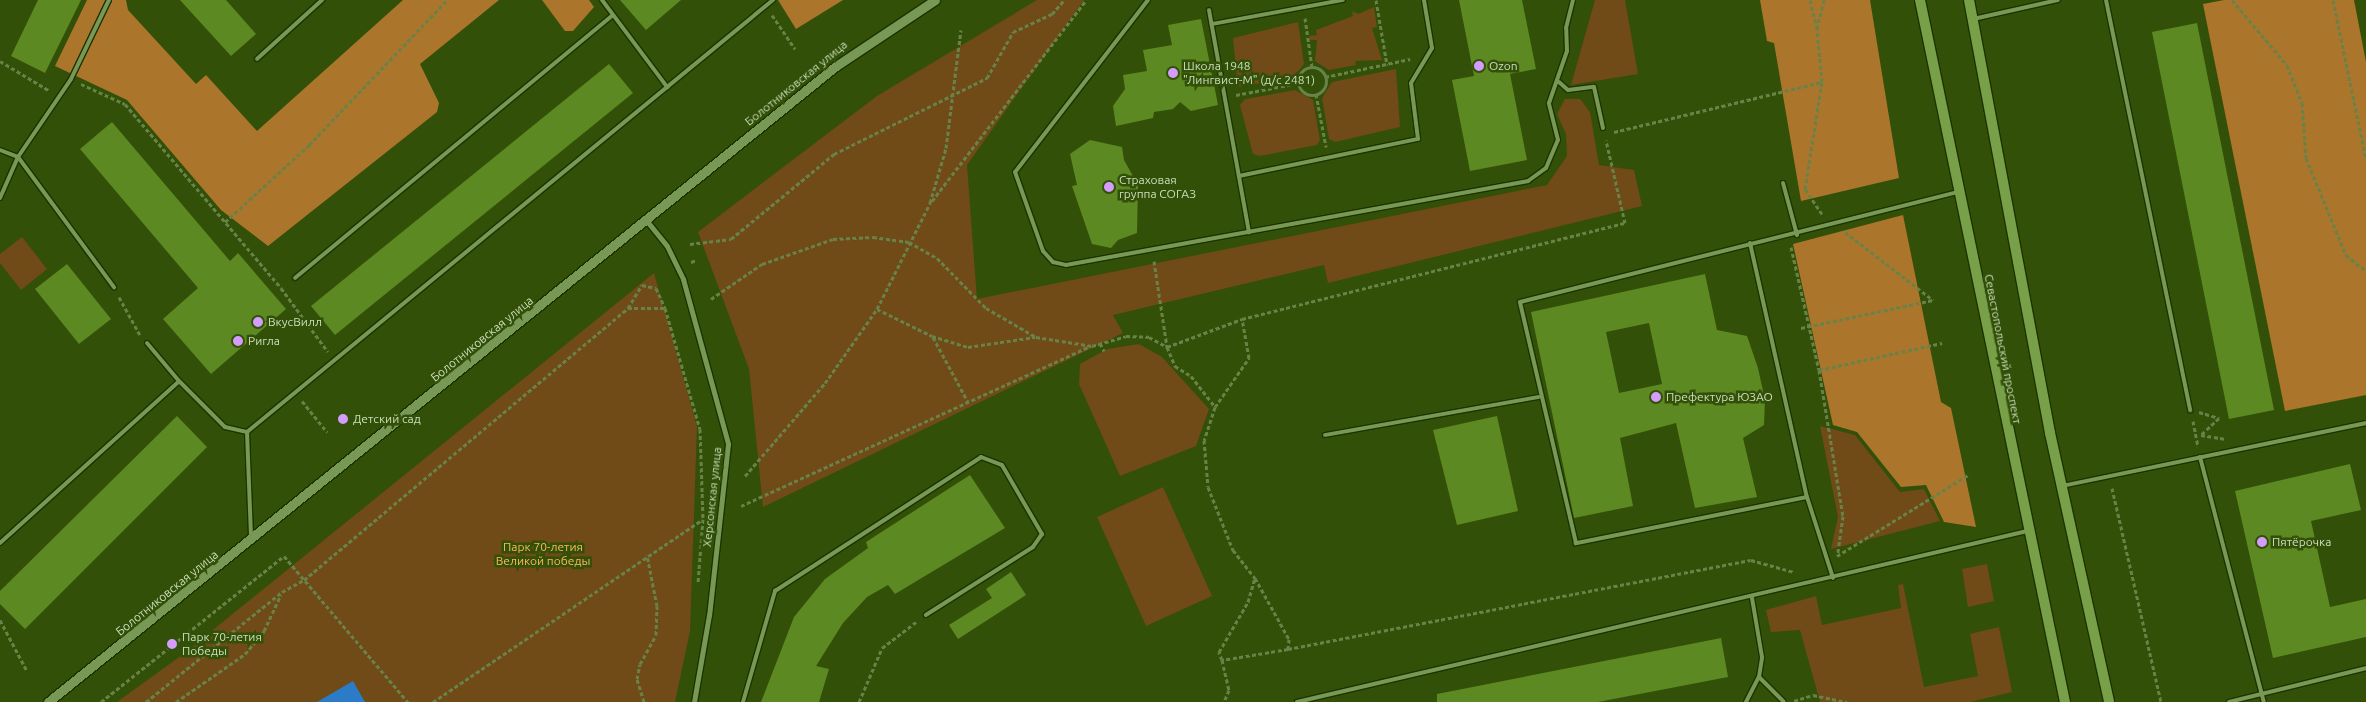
<!DOCTYPE html>
<meta charset="utf-8">
<style>
body{margin:0}
#map{position:relative;width:2366px;height:702px;overflow:hidden;background:#325008;font-family:Ubuntu,sans-serif}
div>[style]{position:absolute}
[style*='--x']{left:calc(var(--x)*1px);top:calc(var(--y)*1px);width:calc(var(--w)*1px);rotate:calc(var(--a)*1deg)}
.green>*{inset:0;background:#704a17}
.forest>*{inset:0;background:#ac752c}
.water>*{inset:0;background:#2b7bc6}
.building>*{inset:0;background:#5c8922}
.path>*{height:3px;margin-top:-1.5px;transform-origin:0;background:repeating-linear-gradient(90deg,#688247 0 4px,transparent 0 6.5px)}
.path>.ring{margin:-1.5px;padding:0;box-sizing:content-box;background:none;border:3px solid #688247;border-radius:50%}
.roads{filter:drop-shadow(1px 0 #1d3300) drop-shadow(-1px 0 #1d3300) drop-shadow(0 1px #1d3300) drop-shadow(0 -1px #1d3300)}
.service>*{height:4px;margin:-2px;padding:0 2px;transform-origin:2px;border-radius:2px;background:#789956}
.minor>*{height:5px;margin:-2.5px;padding:0 2.5px;transform-origin:2.5px;border-radius:2.5px;background:#789956}
.tertiary>*{height:9px;margin:-4.5px;padding:0 4.5px;transform-origin:4.5px;border-radius:4.5px;background:#789956}
.secondary>*{height:10px;margin:-5px;padding:0 5px;transform-origin:5px;border-radius:5px;background:#77a048}
.dots>*{width:14px;height:14px;translate:-50% -50%;box-sizing:border-box;border:2px solid #325008;border-radius:50%}
span{translate:-50% -50%;white-space:nowrap;text-align:center;line-height:1.15;-webkit-text-stroke:5px #325008;paint-order:stroke}
.poi-label{font-size:12px;color:#ccdfbc}
.left{translate:0 -50%;text-align:left}
.street-label{font-size:12px;color:#ccdfbc}
.park-label{font-size:12px;color:#feb75c}
</style>
<div id="map">
<div class="green">
<div style="clip-path:polygon(1037px 0,1084px 0,967px 165px,977px 299px,1547px 185px,1567px 156px,1566px 134px,1557px 114px,1565px 99px,1580px 99px,1590px 112px,1599px 165px,1634px 170px,1642px 206px,1328px 283px,1324px 265px,1113px 315px,1123px 333px,763px 507px,749px 369px,698px 232px,877px 96px)"></div>
<div style="clip-path:polygon(1595px 0,1625px 0,1638px 74px,1571px 85px)"></div>
<div style="clip-path:polygon(1374px 7px,1377px 27px,1372px 28px,1382px 60px,1355px 61px,1356px 65px,1329px 70px,1315px 61px,1317px 40px,1310px 40px,1309px 36px,1317px 35px,1316px 30px,1353px 16px,1352px 11px,1358px 14px)"></div>
<div style="clip-path:polygon(1298px 22px,1304px 64px,1294px 77px,1238px 87px,1233px 38px)"></div>
<div style="clip-path:polygon(1396px 69px,1400px 127px,1335px 142px,1329px 139px,1322px 98px,1332px 82px)"></div>
<div style="clip-path:polygon(1295px 90px,1313px 100px,1320px 140px,1317px 145px,1260px 156px,1253px 154px,1240px 105px,1245px 99px)"></div>
<div style="clip-path:polygon(22px 237px,47px 269px,21px 290px,0 263px,0 254px)"></div>
<div style="clip-path:polygon(654px 273px,697px 427px,690px 631px,675px 702px,117px 702px,182px 655px)"></div>
<div style="clip-path:polygon(1139px 344px,1162px 357px,1209px 409px,1196px 446px,1120px 476px,1079px 384px,1080px 364px,1107px 349px)"></div>
<div style="clip-path:polygon(1820px 426px,1855px 435px,1900px 492px,1924px 489px,1940px 521px,1831px 549px,1838px 517px)"></div>
<div style="clip-path:polygon(1163px 487px,1212px 596px,1146px 626px,1097px 517px)"></div>
<div style="clip-path:polygon(1987px 564px,1994px 601px,1968px 607px,1962px 569px)"></div>
<div style="clip-path:polygon(1903px 584px,1924px 687px,1978px 676px,1970px 634px,1999px 627px,2012px 692px,1970px 702px,1820px 702px,1800px 630px,1771px 632px,1766px 610px,1816px 596px,1822px 625px,1901px 608px,1898px 585px)"></div>
</div>
<div class="forest">
<div style="clip-path:polygon(87px 0,126px 0,128px 10px,196px 84px,206px 75px,257px 131px,403px 0,499px 0,420px 64px,439px 103px,437px 112px,268px 246px,221px 210px,127px 100px,55px 66px)"></div>
<div style="clip-path:polygon(542px 0,589px 0,594px 7px,573px 31px,565px 31px)"></div>
<div style="clip-path:polygon(778px 0,843px 0,796px 29px)"></div>
<div style="clip-path:polygon(1760px 0,1870px 0,1899px 178px,1801px 201px,1774px 43px,1767px 41px)"></div>
<div style="clip-path:polygon(2224px 0,2354px 0,2366px 62px,2366px 395px,2285px 411px,2203px 4px)"></div>
<div style="clip-path:polygon(1903px 215px,1941px 402px,1951px 408px,1976px 527px,1944px 522px,1926px 485px,1901px 487px,1857px 432px,1833px 425px,1793px 244px)"></div>
</div>
<div class="water">
<div style="clip-path:polygon(353px 681px,365px 702px,317px 702px)"></div>
</div>
<div class="building">
<div style="clip-path:polygon(38px 0,81px 0,45px 73px,11px 56px)"></div>
<div style="clip-path:polygon(180px 0,226px 0,256px 34px,231px 56px)"></div>
<div style="clip-path:polygon(620px 0,681px 0,646px 30px)"></div>
<div style="clip-path:polygon(1459px 0,1522px 0,1536px 69px,1510px 74px,1527px 160px,1470px 171px,1452px 80px,1474px 76px)"></div>
<div style="clip-path:polygon(1201px 19px,1218px 105px,1191px 111px,1180px 102px,1173px 109px,1154px 112px,1153px 118px,1116px 126px,1113px 106px,1125px 89px,1123px 75px,1147px 71px,1143px 50px,1172px 45px,1168px 25px)"></div>
<div style="clip-path:polygon(2197px 23px,2274px 410px,2229px 419px,2152px 32px)"></div>
<div style="clip-path:polygon(609px 64px,633px 93px,335px 335px,311px 306px)"></div>
<div style="clip-path:polygon(112px 122px,230px 261px,238px 253px,286px 309px,211px 374px,163px 319px,198px 288px,80px 149px)"></div>
<div style="clip-path:polygon(1090px 140px,1122px 147px,1124px 160px,1138px 185px,1137px 233px,1118px 240px,1111px 248px,1092px 244px,1072px 186px,1077px 185px,1070px 154px)"></div>
<div style="clip-path:polygon(67px 264px,111px 319px,79px 344px,35px 289px)"></div>
<div style="clip-path:polygon(evenodd,1705px 274px,1717px 330px,1747px 336px,1758px 368px,1765px 400px,1764px 425px,1743px 438px,1757px 497px,1695px 508px,1676px 423px,1620px 438px,1633px 506px,1574px 518px,1531px 312px,1705px 274px,1649px 323px,1662px 384px,1619px 393px,1606px 332px,1649px 323px)"></div>
<div style="clip-path:polygon(177px 416px,207px 447px,25px 629px,0 604px,0 591px)"></div>
<div style="clip-path:polygon(1497px 416px,1518px 511px,1457px 525px,1433px 430px)"></div>
<div style="clip-path:polygon(2350px 464px,2361px 510px,2311px 521px,2330px 607px,2366px 599px,2366px 637px,2273px 658px,2235px 491px)"></div>
<div style="clip-path:polygon(970px 475px,1005px 528px,895px 594px,888px 585px,867px 597px,843px 623px,816px 666px,829px 669px,819px 702px,761px 702px,794px 617px,825px 579px,868px 548px,866px 542px)"></div>
<div style="clip-path:polygon(1011px 572px,1026px 595px,958px 639px,949px 625px,992px 598px,986px 589px)"></div>
<div style="clip-path:polygon(1721px 638px,1728px 677px,1598px 702px,1437px 702px,1437px 694px)"></div>
</div>
<div class="path">
<div style="--x:1376;--y:0;--w:66;--a:80.4"></div>
<div style="--x:1810;--y:0;--w:29;--a:76"></div>
<div style="--x:2232;--y:0;--w:85;--a:49.8"></div>
<div style="--x:2287;--y:65;--w:41;--a:68.5"></div>
<div style="--x:2302;--y:103;--w:55;--a:85.8"></div>
<div style="--x:2306;--y:158;--w:105;--a:67.6"></div>
<div style="--x:2346;--y:255;--w:26;--a:39"></div>
<div style="--x:2333;--y:0;--w:162;--a:78.3"></div>
<div style="--x:772;--y:15;--w:41;--a:55.9"></div>
<div style="--x:1305;--y:18;--w:49;--a:81.9"></div>
<div style="--x:0;--y:61;--w:58;--a:31"></div>
<div class="ring" style="left:1298px;top:67px;width:25px;height:25px"></div>
<div style="--x:1325;--y:77;--w:87;--a:-12"></div>
<div style="--x:81;--y:84;--w:48;--a:24.4"></div>
<div style="--x:125;--y:104;--w:241;--a:49.7"></div>
<div style="--x:281;--y:288;--w:79;--a:53.7"></div>
<div style="--x:1316;--y:94;--w:54;--a:79.3"></div>
<div style="--x:1236;--y:95;--w:64;--a:-10.8"></div>
<div style="--x:1614;--y:132;--w:214;--a:-13.5"></div>
<div style="--x:932;--y:201;--w:253;--a:-52.5"></div>
<div style="--x:1822;--y:214;--w:30;--a:-124"></div>
<div style="--x:1805;--y:189;--w:108;--a:-81"></div>
<div style="--x:1822;--y:82;--w:53;--a:-95.4"></div>
<div style="--x:1817;--y:29;--w:30;--a:-76"></div>
<div style="--x:225;--y:222;--w:114;--a:-42.5"></div>
<div style="--x:309;--y:145;--w:200;--a:-46.4"></div>
<div style="--x:1845;--y:232;--w:111;--a:37.7"></div>
<div style="--x:690;--y:244;--w:41;--a:-7"></div>
<div style="--x:731;--y:239;--w:134;--a:-39.5"></div>
<div style="--x:834;--y:154;--w:171;--a:-26.4"></div>
<div style="--x:987;--y:78;--w:53;--a:-60.5"></div>
<div style="--x:1013;--y:32;--w:43;--a:-24.8"></div>
<div style="--x:1052;--y:14;--w:18;--a:-49"></div>
<div style="--x:1791;--y:247;--w:126;--a:77.2"></div>
<div style="--x:1819;--y:370;--w:148;--a:80.7"></div>
<div style="--x:1843;--y:516;--w:37;--a:98"></div>
<div style="--x:1154;--y:261;--w:87;--a:81.4"></div>
<div style="--x:1167;--y:347;--w:80;--a:-20.5"></div>
<div style="--x:691;--y:262;--w:6;--a:-18"></div>
<div style="--x:119;--y:297;--w:43;--a:61.1"></div>
<div style="--x:711;--y:299;--w:62;--a:-34.5"></div>
<div style="--x:762;--y:264;--w:75;--a:-19.4"></div>
<div style="--x:833;--y:239;--w:40;--a:-2.9"></div>
<div style="--x:873;--y:237;--w:36;--a:8"></div>
<div style="--x:909;--y:242;--w:32;--a:30"></div>
<div style="--x:937;--y:258;--w:70;--a:45.6"></div>
<div style="--x:986;--y:308;--w:58;--a:30.1"></div>
<div style="--x:1036;--y:337;--w:57;--a:9.1"></div>
<div style="--x:1092;--y:346;--w:35;--a:-16"></div>
<div style="--x:1126;--y:336;--w:23;--a:2"></div>
<div style="--x:1149;--y:337;--w:21;--a:29"></div>
<div style="--x:1167;--y:347;--w:21;--a:67"></div>
<div style="--x:1175;--y:366;--w:19;--a:32"></div>
<div style="--x:1191;--y:376;--w:39;--a:52"></div>
<div style="--x:1215;--y:407;--w:35;--a:108"></div>
<div style="--x:1204;--y:440;--w:47;--a:85.1"></div>
<div style="--x:1208;--y:487;--w:68;--a:68.4"></div>
<div style="--x:1233;--y:550;--w:36;--a:52"></div>
<div style="--x:1255;--y:578;--w:70;--a:60.9"></div>
<div style="--x:1289;--y:639;--w:10;--a:96"></div>
<div style="--x:1288;--y:649;--w:67;--a:170.5"></div>
<div style="--x:1222;--y:660;--w:31;--a:77"></div>
<div style="--x:1229;--y:690;--w:13;--a:113"></div>
<div style="--x:628;--y:308;--w:37;--a:0"></div>
<div style="--x:877;--y:309;--w:61;--a:26.1"></div>
<div style="--x:932;--y:336;--w:38;--a:17"></div>
<div style="--x:968;--y:347;--w:68;--a:-8.5"></div>
<div style="--x:1801;--y:328;--w:135;--a:-12"></div>
<div style="--x:933;--y:337;--w:74;--a:61.7"></div>
<div style="--x:1100;--y:343;--w:9;--a:63"></div>
<div style="--x:1819;--y:370;--w:126;--a:-12.4"></div>
<div style="--x:302;--y:401;--w:40;--a:51"></div>
<div style="--x:1215;--y:407;--w:60;--a:-55.2"></div>
<div style="--x:1249;--y:358;--w:40;--a:-100"></div>
<div style="--x:1242;--y:319;--w:395;--a:-14.1"></div>
<div style="--x:1625;--y:223;--w:85;--a:-102.9"></div>
<div style="--x:2199;--y:412;--w:21;--a:17"></div>
<div style="--x:2219;--y:418;--w:25;--a:137"></div>
<div style="--x:2201;--y:435;--w:25;--a:9"></div>
<div style="--x:2193;--y:421;--w:26;--a:79"></div>
<div style="--x:745;--y:476;--w:123;--a:-49.3"></div>
<div style="--x:825;--y:383;--w:90;--a:-54.9"></div>
<div style="--x:877;--y:309;--w:119;--a:-63.4"></div>
<div style="--x:930;--y:203;--w:57;--a:-73.8"></div>
<div style="--x:946;--y:148;--w:119;--a:-82.8"></div>
<div style="--x:2112;--y:488;--w:220;--a:77.1"></div>
<div style="--x:741;--y:506;--w:385;--a:-24.6"></div>
<div style="--x:1837;--y:556;--w:156;--a:-31.7"></div>
<div style="--x:0;--y:620;--w:58;--a:62.1"></div>
<div style="--x:1288;--y:649;--w:471;--a:-10.9"></div>
<div style="--x:1751;--y:560;--w:45;--a:15.6"></div>
<div style="--x:1222;--y:660;--w:9;--a:-111"></div>
<div style="--x:1219;--y:652;--w:58;--a:-59.9"></div>
<div style="--x:1248;--y:602;--w:25;--a:-74"></div>
<div style="--x:1794;--y:701;--w:20;--a:-18"></div>
<div style="--x:1813;--y:695;--w:35;--a:12"></div>
<div style="--x:101;--y:702;--w:234;--a:-38.6"></div>
<div style="--x:284;--y:556;--w:192;--a:49.7"></div>
<div style="--x:146;--y:702;--w:175;--a:-39"></div>
<div style="--x:282;--y:592;--w:25;--a:-29"></div>
<div style="--x:304;--y:580;--w:423;--a:-40"></div>
<div style="--x:628;--y:308;--w:27;--a:-59"></div>
<div style="--x:642;--y:285;--w:14;--a:12"></div>
<div style="--x:656;--y:288;--w:22;--a:66"></div>
<div style="--x:665;--y:308;--w:126;--a:73.9"></div>
<div style="--x:700;--y:429;--w:90;--a:88.1"></div>
<div style="--x:703;--y:519;--w:64;--a:94.5"></div>
<div style="--x:176;--y:702;--w:84;--a:-34.8"></div>
<div style="--x:245;--y:654;--w:30;--a:-50"></div>
<div style="--x:264;--y:631;--w:40;--a:-65"></div>
<div style="--x:433;--y:702;--w:325;--a:-34.1"></div>
<div style="--x:644;--y:702;--w:24;--a:-107"></div>
<div style="--x:637;--y:679;--w:15;--a:-79"></div>
<div style="--x:640;--y:664;--w:33;--a:-61"></div>
<div style="--x:656;--y:635;--w:29;--a:-88"></div>
<div style="--x:657;--y:606;--w:52;--a:-101.1"></div>
<div style="--x:859;--y:702;--w:59;--a:-66.9"></div>
<div style="--x:882;--y:648;--w:43;--a:-37.4"></div>
</div>
<div class="roads">
<div class="service">
<div style="--x:602;--y:0;--w:109;--a:53.2"></div>
<div style="--x:1148;--y:0;--w:217;--a:127.7"></div>
<div style="--x:1015;--y:172;--w:84;--a:70.5"></div>
<div style="--x:1043;--y:251;--w:15;--a:48"></div>
<div style="--x:1053;--y:262;--w:13;--a:13"></div>
<div style="--x:1066;--y:265;--w:470;--a:-10.3"></div>
<div style="--x:1528;--y:181;--w:22;--a:-36"></div>
<div style="--x:1546;--y:168;--w:30;--a:-67"></div>
<div style="--x:1558;--y:140;--w:38;--a:-104"></div>
<div style="--x:1549;--y:103;--w:55;--a:-70.9"></div>
<div style="--x:1567;--y:51;--w:23;--a:-92"></div>
<div style="--x:1566;--y:28;--w:29;--a:-76"></div>
<div style="--x:2106;--y:0;--w:419;--a:78.4"></div>
<div style="--x:1209;--y:10;--w:226;--a:79.8"></div>
<div style="--x:1973;--y:19;--w:87;--a:-12.6"></div>
<div style="--x:1212;--y:24;--w:133;--a:-10.4"></div>
<div style="--x:257;--y:59;--w:88;--a:-42.2"></div>
<div style="--x:1559;--y:82;--w:12;--a:42"></div>
<div style="--x:1568;--y:90;--w:26;--a:-7"></div>
<div style="--x:1594;--y:87;--w:42;--a:77.6"></div>
<div style="--x:0;--y:150;--w:19;--a:21"></div>
<div style="--x:18;--y:157;--w:162;--a:53.6"></div>
<div style="--x:1239;--y:176;--w:183;--a:-11.7"></div>
<div style="--x:1418;--y:139;--w:56;--a:-97.1"></div>
<div style="--x:1411;--y:83;--w:41;--a:-59"></div>
<div style="--x:1432;--y:48;--w:49;--a:-99.5"></div>
<div style="--x:1783;--y:183;--w:54;--a:74.9"></div>
<div style="--x:0;--y:198;--w:45;--a:-66.3"></div>
<div style="--x:18;--y:157;--w:94;--a:-55.8"></div>
<div style="--x:71;--y:79;--w:88;--a:-64.3"></div>
<div style="--x:1750;--y:243;--w:260;--a:77.4"></div>
<div style="--x:1807;--y:497;--w:85;--a:72.2"></div>
<div style="--x:295;--y:278;--w:411;--a:-39.6"></div>
<div style="--x:147;--y:343;--w:50;--a:49.9"></div>
<div style="--x:247;--y:432;--w:105;--a:87.8"></div>
<div style="--x:1325;--y:435;--w:217;--a:-10.1"></div>
<div style="--x:2200;--y:457;--w:253;--a:75.4"></div>
<div style="--x:2062;--y:486;--w:310;--a:-11.7"></div>
<div style="--x:1807;--y:497;--w:236;--a:168.7"></div>
<div style="--x:1576;--y:543;--w:247;--a:-103.1"></div>
<div style="--x:1520;--y:302;--w:453;--a:-14.1"></div>
<div style="--x:0;--y:543;--w:241;--a:-42.1"></div>
<div style="--x:179;--y:381;--w:65;--a:45"></div>
<div style="--x:225;--y:427;--w:23;--a:13"></div>
<div style="--x:247;--y:432;--w:681;--a:-39.4"></div>
<div style="--x:1759;--y:677;--w:35;--a:45"></div>
<div style="--x:743;--y:702;--w:116;--a:-73.9"></div>
<div style="--x:775;--y:591;--w:246;--a:-33"></div>
<div style="--x:981;--y:457;--w:22;--a:21"></div>
<div style="--x:1002;--y:465;--w:80;--a:59.9"></div>
<div style="--x:1042;--y:534;--w:16;--a:125"></div>
<div style="--x:1033;--y:547;--w:127;--a:147.6"></div>
<div style="--x:1297;--y:702;--w:750;--a:-13.18"></div>
<div style="--x:1746;--y:702;--w:28;--a:-63"></div>
<div style="--x:1759;--y:677;--w:20;--a:-81"></div>
<div style="--x:1762;--y:657;--w:60;--a:-99.6"></div>
<div style="--x:2229;--y:702;--w:141;--a:-13.9"></div>
</div>
<div class="minor">
<div style="--x:646;--y:220;--w:33;--a:51"></div>
<div style="--x:667;--y:246;--w:37;--a:64"></div>
<div style="--x:683;--y:279;--w:171;--a:74.7"></div>
<div style="--x:728;--y:444;--w:172;--a:96.3"></div>
<div style="--x:709;--y:615;--w:88;--a:99.8"></div>
</div>
<div class="tertiary">
<div style="--x:48;--y:702;--w:1013;--a:-38.91"></div>
<div style="--x:836;--y:66;--w:119;--a:-33.7"></div>
</div>
<div class="secondary">
<div style="--x:1920;--y:0;--w:717;--a:78.33"></div>
<div style="--x:1969;--y:0;--w:441;--a:79.4"></div>
<div style="--x:2050;--y:433;--w:275;--a:77.6"></div>
</div>
</div>
<div class="dots">
<div style="left:1479px;top:66px;background:#d49cfb"></div>
<div style="left:1173px;top:73px;background:#d49cfb"></div>
<div style="left:1109px;top:187px;background:#d49cfb"></div>
<div style="left:258px;top:322px;background:#d49cfb"></div>
<div style="left:238px;top:341px;background:#d49cfb"></div>
<div style="left:1656px;top:397px;background:#d49cfb"></div>
<div style="left:343px;top:419px;background:#d49cfb"></div>
<div style="left:2262px;top:542px;background:#d49cfb"></div>
<div style="left:172px;top:644px;background:#d49cfb"></div>
</div>
<div class="poi-label">
<span class="left" style="left:1183px;top:73px">Школа 1948<br>"Лингвист-М" (д/с 2481)</span>
<span class="left" style="left:1489px;top:66px">Ozon</span>
<span class="left" style="left:1119px;top:187px">Страховая<br>группа СОГАЗ</span>
<span class="left" style="left:268px;top:322px">ВкусВилл</span>
<span class="left" style="left:248px;top:341px">Ригла</span>
<span class="left" style="left:1666px;top:397px">Префектура ЮЗАО</span>
<span class="left" style="left:353px;top:419px">Детский сад</span>
<span class="left" style="left:2272px;top:542px">Пятёрочка</span>
<span class="left" style="left:182px;top:644px">Парк 70-летия<br>Победы</span>
</div>
<div class="street-label">
<span style="left:796px;top:83px;rotate:-39deg">Болотниковская улица</span>
<span style="left:482px;top:339px;rotate:-39deg">Болотниковская улица</span>
<span style="left:2003px;top:349px;rotate:79deg">Севастопольский проспект</span>
<span style="left:712px;top:497px;rotate:-84deg">Херсонская улица</span>
<span style="left:167px;top:593px;rotate:-39deg">Болотниковская улица</span>
</div>
<div class="park-label">
<span style="left:543px;top:554px">Парк 70-летия<br>Великой победы</span>
</div>
</div>
